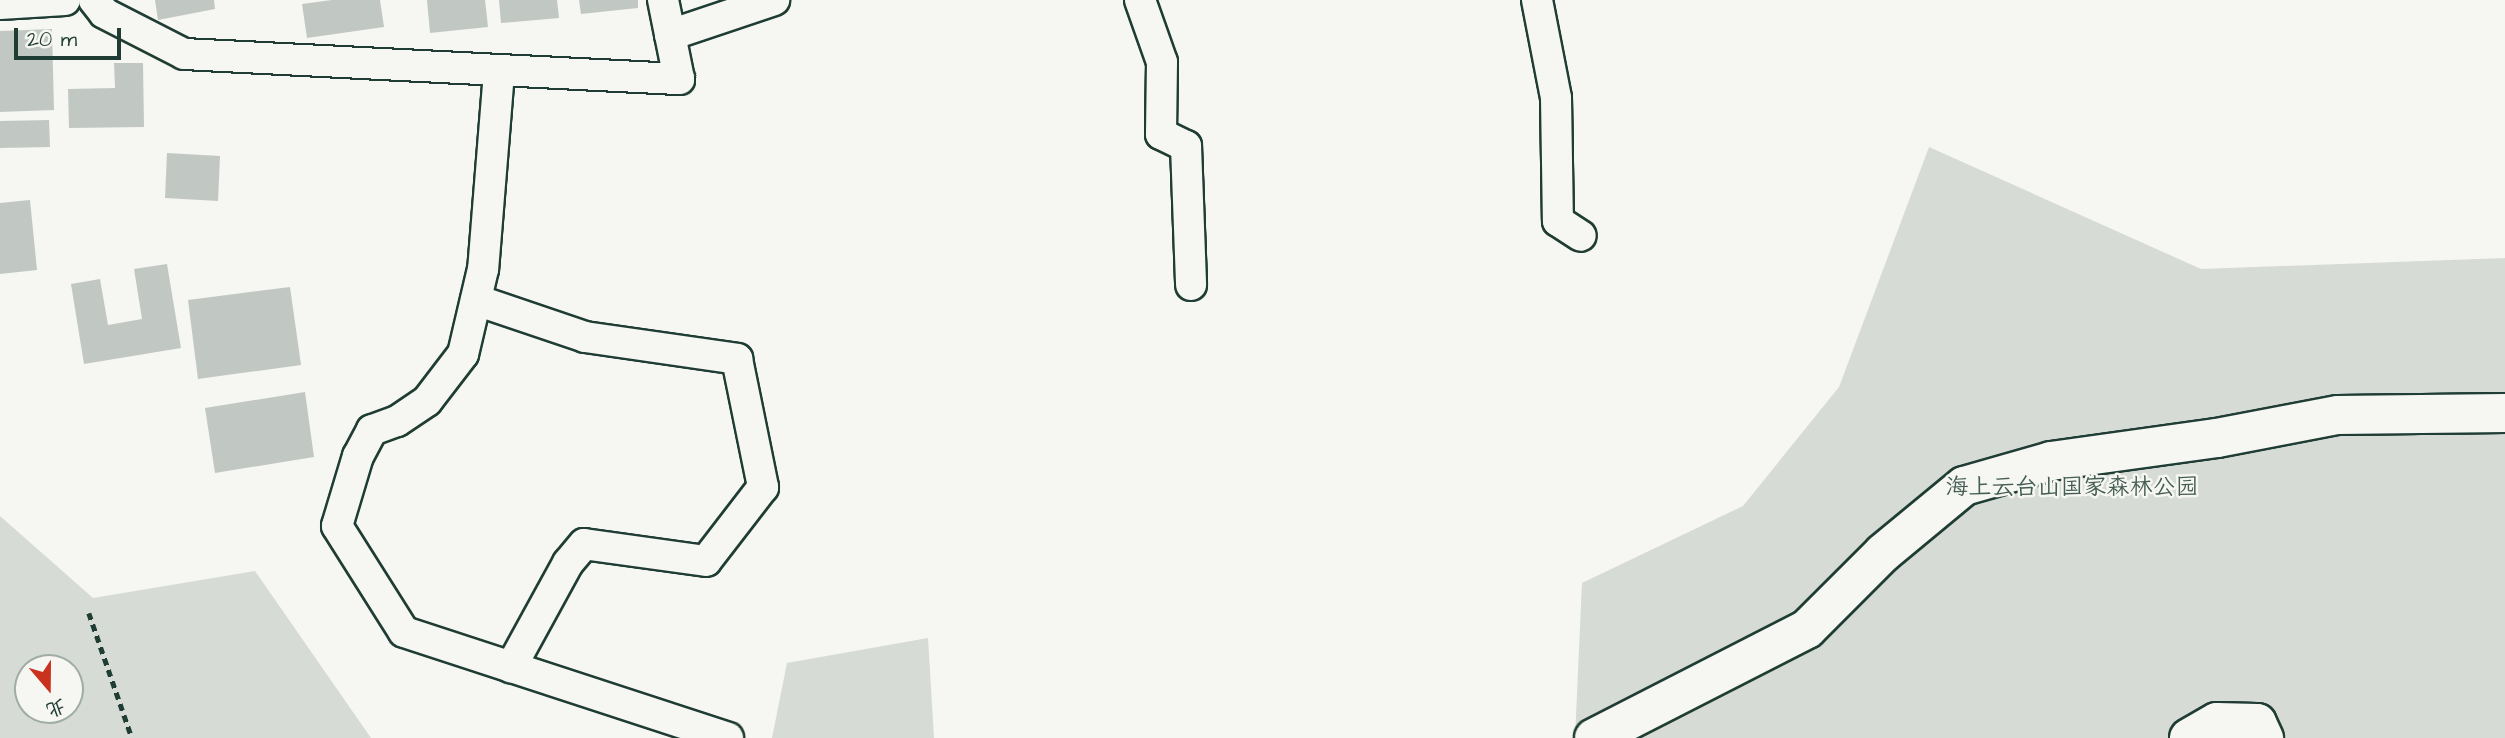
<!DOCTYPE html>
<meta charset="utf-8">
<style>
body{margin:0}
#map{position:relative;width:2505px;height:738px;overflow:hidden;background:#f6f6f2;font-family:"Architects Daughter","LXGW WenKai TC",sans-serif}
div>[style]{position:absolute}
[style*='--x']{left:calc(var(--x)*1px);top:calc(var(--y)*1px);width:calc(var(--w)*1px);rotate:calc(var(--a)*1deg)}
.green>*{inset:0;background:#d6dbd6}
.building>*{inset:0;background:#c1c8c3}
.path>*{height:4.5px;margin-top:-2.25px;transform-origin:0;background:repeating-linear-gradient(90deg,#1f3d34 0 7px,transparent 0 12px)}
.roads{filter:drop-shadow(2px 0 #1f3d34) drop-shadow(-2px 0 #1f3d34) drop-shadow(0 2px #1f3d34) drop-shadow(0 -2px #1f3d34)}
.street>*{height:30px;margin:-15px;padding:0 15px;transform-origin:15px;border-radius:15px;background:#f6f6f2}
.secondary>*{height:38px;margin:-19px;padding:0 19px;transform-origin:19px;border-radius:19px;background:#f6f6f2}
span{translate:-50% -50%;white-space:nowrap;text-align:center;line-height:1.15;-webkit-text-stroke:5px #f6f6f2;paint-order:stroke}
.park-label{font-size:23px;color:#445d54}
.north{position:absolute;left:14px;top:654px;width:70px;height:70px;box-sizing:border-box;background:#f6f6f2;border:2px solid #a0aca6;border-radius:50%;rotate:160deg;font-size:19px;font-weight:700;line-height:28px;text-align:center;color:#1f3d34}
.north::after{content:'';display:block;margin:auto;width:24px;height:32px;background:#c8321e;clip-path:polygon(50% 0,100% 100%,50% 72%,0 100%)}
.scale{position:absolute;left:14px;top:28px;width:107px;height:32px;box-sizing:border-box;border:4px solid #1f3d34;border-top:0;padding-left:9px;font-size:21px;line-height:24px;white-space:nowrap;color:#1f3d34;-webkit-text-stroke:5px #f6f6f2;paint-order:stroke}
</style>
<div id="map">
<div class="green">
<div style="clip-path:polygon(1929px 147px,2201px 269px,2505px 258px,2505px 738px,1575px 738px,1582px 583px,1743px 506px,1839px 387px)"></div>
<div style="clip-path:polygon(evenodd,0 516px,93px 598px,255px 571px,371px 738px,0 738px,0 516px,28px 668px,70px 668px,70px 710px,28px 710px,28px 668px)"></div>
<div style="clip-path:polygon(928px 638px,934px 738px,772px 738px,787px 663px)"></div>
</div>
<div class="building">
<div style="clip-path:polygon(155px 0,214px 0,215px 9px,158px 20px)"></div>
<div style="clip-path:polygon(332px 0,380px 0,384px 27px,307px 38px,302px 4px)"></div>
<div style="clip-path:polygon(427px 0,485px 0,488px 27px,430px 33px)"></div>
<div style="clip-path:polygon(499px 0,557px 0,559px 18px,501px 23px)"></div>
<div style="clip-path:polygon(579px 0,638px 0,638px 8px,581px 14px)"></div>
<div style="clip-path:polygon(52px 29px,54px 110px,0 112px,0 31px)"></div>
<div style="clip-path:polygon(114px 63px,143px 63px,144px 127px,69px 128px,68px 89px,115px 88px)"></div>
<div style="clip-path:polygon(49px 120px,50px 147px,0 148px,0 121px)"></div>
<div style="clip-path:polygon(167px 153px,220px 156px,218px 201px,165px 198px)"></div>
<div style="clip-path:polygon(30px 200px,37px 270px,0 274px,0 203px)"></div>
<div style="clip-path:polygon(167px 264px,181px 348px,84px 364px,71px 284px,100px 279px,108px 325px,142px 319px,134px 269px)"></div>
<div style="clip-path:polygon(290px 287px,301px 365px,198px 379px,188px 300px)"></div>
<div style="clip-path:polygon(305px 392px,314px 457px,215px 473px,205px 408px)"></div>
</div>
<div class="path">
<div style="--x:89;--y:613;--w:132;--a:71"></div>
</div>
<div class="roads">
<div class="street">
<div style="--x:94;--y:0;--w:16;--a:52"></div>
<div style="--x:104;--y:13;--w:90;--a:27.1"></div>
<div style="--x:184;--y:54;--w:496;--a:2.9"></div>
<div style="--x:679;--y:79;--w:81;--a:-101.4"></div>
<div style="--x:1140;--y:0;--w:66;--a:70.5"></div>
<div style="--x:1162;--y:62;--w:72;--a:90.8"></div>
<div style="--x:1161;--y:134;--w:28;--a:26"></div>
<div style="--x:1186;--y:146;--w:139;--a:87.9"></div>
<div style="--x:1537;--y:0;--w:100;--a:79"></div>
<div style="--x:1556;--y:98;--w:123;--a:89.1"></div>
<div style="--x:1558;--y:221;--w:27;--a:33"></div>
<div style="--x:0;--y:4;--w:65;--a:-3.5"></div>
<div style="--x:670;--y:35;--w:110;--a:-18.6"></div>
<div style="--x:499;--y:72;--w:198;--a:94.6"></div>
<div style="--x:483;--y:269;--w:87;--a:103.2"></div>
<div style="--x:463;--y:354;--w:59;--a:127.5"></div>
<div style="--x:427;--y:401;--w:36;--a:146"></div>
<div style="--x:397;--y:421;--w:27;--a:160"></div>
<div style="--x:372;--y:430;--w:30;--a:118"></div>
<div style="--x:358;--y:456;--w:73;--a:106.7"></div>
<div style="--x:337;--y:526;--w:125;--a:57.7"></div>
<div style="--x:404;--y:632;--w:341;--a:18.1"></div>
<div style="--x:476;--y:300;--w:115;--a:18.7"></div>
<div style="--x:585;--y:337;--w:154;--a:8.2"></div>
<div style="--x:737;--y:359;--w:131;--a:78.5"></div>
<div style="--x:763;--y:487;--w:93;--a:127.6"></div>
<div style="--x:706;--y:561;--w:123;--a:-172.1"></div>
<div style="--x:584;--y:544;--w:25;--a:130"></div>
<div style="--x:568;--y:563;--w:119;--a:118.7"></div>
</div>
<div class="secondary">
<div style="--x:1594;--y:738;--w:239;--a:-27.1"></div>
<div style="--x:1807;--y:629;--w:107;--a:-45"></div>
<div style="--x:1883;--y:553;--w:105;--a:-39.6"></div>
<div style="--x:1964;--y:486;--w:91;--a:-16"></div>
<div style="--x:2051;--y:461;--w:168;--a:-7.9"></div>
<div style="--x:2217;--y:438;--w:123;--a:-10.8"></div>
<div style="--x:2338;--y:415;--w:167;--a:-0.7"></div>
<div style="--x:2189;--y:738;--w:32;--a:-30"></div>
<div style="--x:2217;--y:722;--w:40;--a:1.4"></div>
<div style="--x:2257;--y:723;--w:17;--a:65"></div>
</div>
</div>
<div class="park-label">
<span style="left:2072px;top:487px">海上云台山国家森林公园</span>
</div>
<div class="north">北</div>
<div class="scale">20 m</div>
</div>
